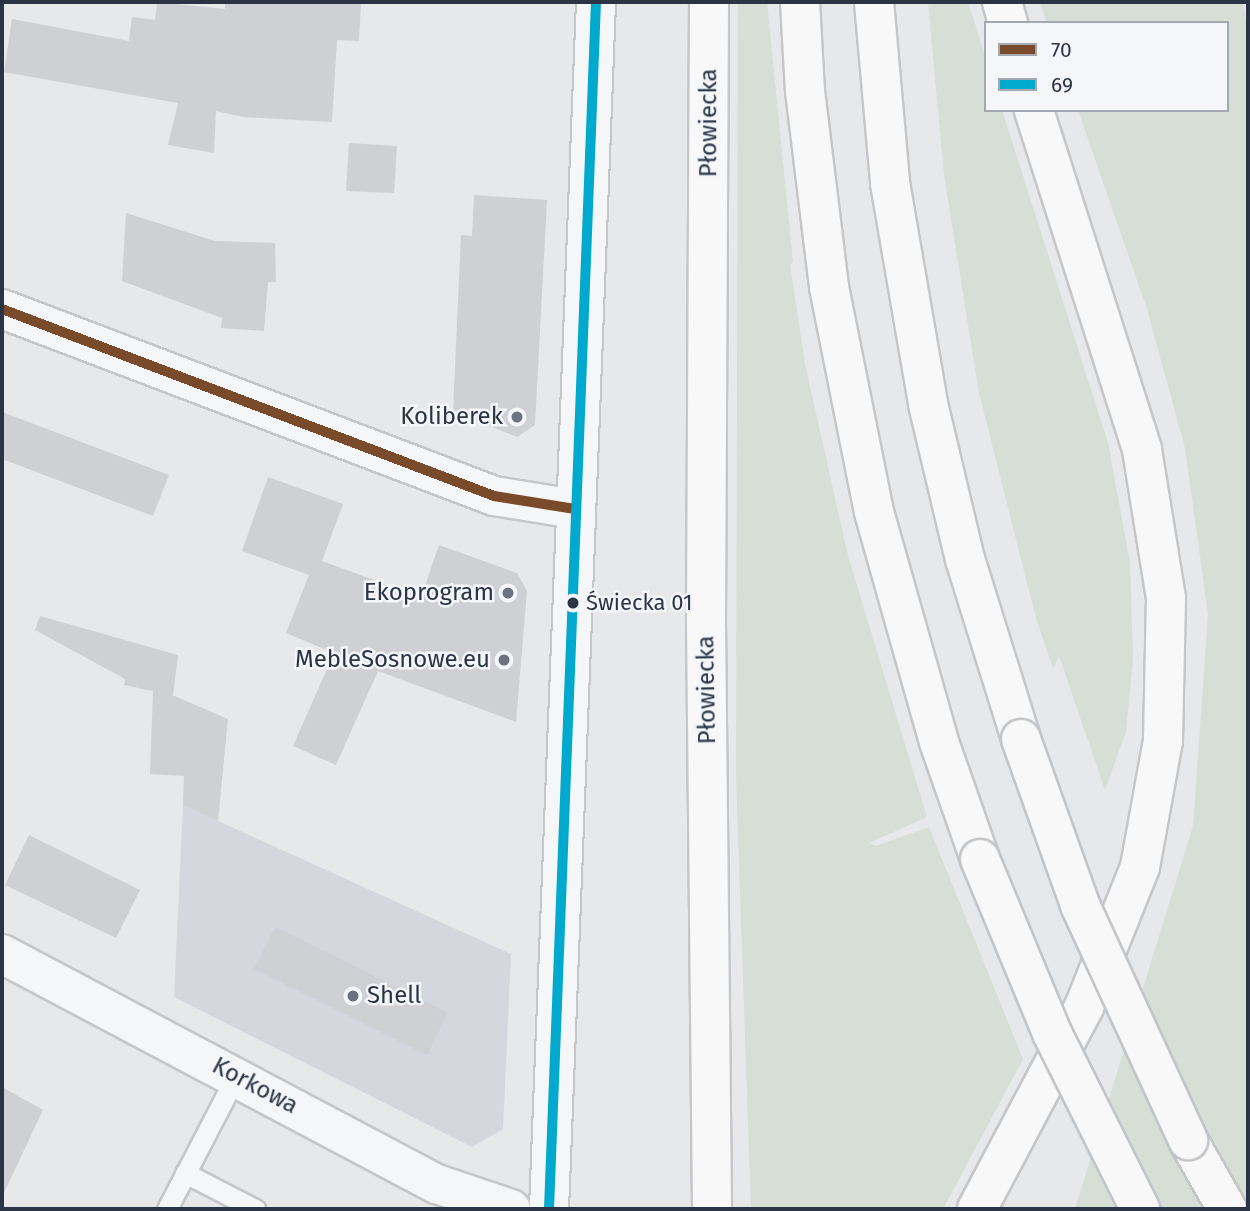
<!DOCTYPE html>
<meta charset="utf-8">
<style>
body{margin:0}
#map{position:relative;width:1250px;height:1211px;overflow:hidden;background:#e6e8ea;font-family:"Fira Sans",sans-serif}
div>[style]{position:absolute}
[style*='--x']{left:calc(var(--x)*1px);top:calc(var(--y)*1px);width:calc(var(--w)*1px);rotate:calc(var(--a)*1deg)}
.built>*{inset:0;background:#d4d7dd}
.green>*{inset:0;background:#d6ded6}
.building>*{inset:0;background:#ced0d3}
.roads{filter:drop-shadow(2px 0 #c4c6c8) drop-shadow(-2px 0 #c4c6c8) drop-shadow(0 2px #c4c6c8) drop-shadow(0 -2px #c4c6c8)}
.lane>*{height:19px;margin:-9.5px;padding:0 9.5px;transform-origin:9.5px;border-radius:9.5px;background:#f5f6f7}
.street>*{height:38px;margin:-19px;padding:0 19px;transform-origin:19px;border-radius:19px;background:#f5f6f7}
.primary>*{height:38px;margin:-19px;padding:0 19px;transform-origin:19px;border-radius:19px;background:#f8f8f8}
.bridges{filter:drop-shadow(2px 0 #c2c5c8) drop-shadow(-2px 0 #c2c5c8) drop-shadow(0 2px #c2c5c8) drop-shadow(0 -2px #c2c5c8)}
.primary-bridge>*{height:38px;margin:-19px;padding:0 19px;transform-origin:19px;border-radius:19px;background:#f8f8f8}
.bus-1>*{height:10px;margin:-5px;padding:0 5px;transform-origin:5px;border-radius:5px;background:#7a4b2a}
.bus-2>*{height:10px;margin:-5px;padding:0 5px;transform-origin:5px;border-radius:5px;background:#00a9ce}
.dots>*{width:19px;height:19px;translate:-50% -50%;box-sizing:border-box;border:4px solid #f4f6f9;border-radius:50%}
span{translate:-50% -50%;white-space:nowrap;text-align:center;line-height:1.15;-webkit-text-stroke:5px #f4f6f9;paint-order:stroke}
.bus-label{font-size:22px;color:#2b3445}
.left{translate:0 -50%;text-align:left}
.street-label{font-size:24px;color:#2b3445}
.poi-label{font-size:24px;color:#2b3445}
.right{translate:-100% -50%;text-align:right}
.frame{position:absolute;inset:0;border:4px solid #2b3445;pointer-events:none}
.legend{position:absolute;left:984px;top:21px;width:245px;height:91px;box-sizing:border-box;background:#f4f6f9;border:2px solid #a4a8b1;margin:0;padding:9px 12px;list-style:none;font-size:21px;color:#2b3445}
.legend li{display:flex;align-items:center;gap:14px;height:35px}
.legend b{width:35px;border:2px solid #a4a8b1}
</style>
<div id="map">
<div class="built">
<div style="clip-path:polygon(183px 805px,511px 954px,503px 1129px,472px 1147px,174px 997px)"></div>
</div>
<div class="green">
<div style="clip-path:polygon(738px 2px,767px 2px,793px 262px,790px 265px,805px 364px,848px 556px,927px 817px,869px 843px,876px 846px,929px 827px,1023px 1059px,943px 1209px,751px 1209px,736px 776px)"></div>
<div style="clip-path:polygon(928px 2px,968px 2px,986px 59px,986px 110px,1002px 110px,1108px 443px,1130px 563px,1133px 660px,1126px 732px,1105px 790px,1059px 656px,1053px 668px,1037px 622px,979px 393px,944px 175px)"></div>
<div style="clip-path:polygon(1040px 2px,1243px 2px,1248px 36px,1248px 1209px,1075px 1209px,1193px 826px,1208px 614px,1185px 448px,1147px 309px,1078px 110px,1227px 110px,1227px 23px,1047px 23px)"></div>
</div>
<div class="building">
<div style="clip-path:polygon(157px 2px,225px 9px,225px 2px,361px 2px,359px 41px,337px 40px,332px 122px,243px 117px,216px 111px,214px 153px,168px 145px,178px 103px,4px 72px,12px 19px,129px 41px,132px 17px,155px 20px)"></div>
<div style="clip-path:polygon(349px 143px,397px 146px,394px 193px,346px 191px)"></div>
<div style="clip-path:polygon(474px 195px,547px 200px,535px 425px,517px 437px,453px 411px,461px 235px,472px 236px)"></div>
<div style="clip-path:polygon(126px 213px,215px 241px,275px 243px,276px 282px,268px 282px,264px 331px,221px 328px,222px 318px,122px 281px)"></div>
<div style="clip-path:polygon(2px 412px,169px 475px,153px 516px,2px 459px)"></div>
<div style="clip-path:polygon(268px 477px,343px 504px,322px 561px,421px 597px,439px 545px,517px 573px,527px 591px,516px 722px,378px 671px,336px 765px,293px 746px,334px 653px,286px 633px,309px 575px,242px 551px)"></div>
<div style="clip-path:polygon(40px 616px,178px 655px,173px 695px,170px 694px,228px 719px,218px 821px,183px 805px,184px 776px,150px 774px,153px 691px,124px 685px,125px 679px,35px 630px)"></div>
<div style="clip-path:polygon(29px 835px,140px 890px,116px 938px,5px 885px)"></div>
<div style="clip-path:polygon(275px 927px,448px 1013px,427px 1055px,254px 969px)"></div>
<div style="clip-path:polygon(2px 1087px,43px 1110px,2px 1197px)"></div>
</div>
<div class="roads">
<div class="lane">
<div style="--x:185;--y:1173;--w:79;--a:27.2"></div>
<div style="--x:167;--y:1209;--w:150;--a:-62.6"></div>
</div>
<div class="street">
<div style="--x:2;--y:309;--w:526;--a:20.81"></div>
<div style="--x:494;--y:496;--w:82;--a:9.1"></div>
<div style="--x:2;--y:954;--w:492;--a:27.9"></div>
<div style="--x:437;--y:1184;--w:78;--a:18.7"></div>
<div style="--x:549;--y:1209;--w:1208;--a:-87.77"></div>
</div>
<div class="primary">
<div style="--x:709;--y:2;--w:621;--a:90.28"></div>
<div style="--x:706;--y:623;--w:586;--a:89.41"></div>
<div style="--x:800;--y:2;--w:89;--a:86.8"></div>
<div style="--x:805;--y:91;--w:197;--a:83"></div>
<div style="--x:829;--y:287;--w:229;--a:78.7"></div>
<div style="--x:874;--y:512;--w:239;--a:74.2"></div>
<div style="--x:939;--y:742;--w:124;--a:70.7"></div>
<div style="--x:874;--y:2;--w:182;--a:84.9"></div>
<div style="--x:890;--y:183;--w:224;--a:80.2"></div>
<div style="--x:928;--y:404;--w:159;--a:76.6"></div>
<div style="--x:965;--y:559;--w:189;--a:72.7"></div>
<div style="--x:1002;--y:2;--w:22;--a:74"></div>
<div style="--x:1188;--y:1140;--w:79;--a:60.5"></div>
<div style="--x:977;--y:1209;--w:229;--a:-62.1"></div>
<div style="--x:1084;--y:1007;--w:151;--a:-68.2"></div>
<div style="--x:1140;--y:867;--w:128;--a:-79.7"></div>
<div style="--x:1163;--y:741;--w:143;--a:-88.8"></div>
<div style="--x:1166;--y:598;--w:151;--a:-99.2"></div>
<div style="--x:1142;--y:449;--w:356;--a:-107.7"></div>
</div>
</div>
<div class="bridges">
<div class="primary-bridge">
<div style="--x:1021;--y:739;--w:176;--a:70.4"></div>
<div style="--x:1080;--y:905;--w:259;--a:65.3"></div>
<div style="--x:980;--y:859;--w:188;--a:67.5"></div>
<div style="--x:1052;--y:1033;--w:197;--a:63.4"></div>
</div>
</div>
<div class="bus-1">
<div style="--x:2;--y:309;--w:526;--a:20.81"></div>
<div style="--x:494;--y:496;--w:82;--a:9.1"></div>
</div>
<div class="bus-2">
<div style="--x:549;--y:1209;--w:1208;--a:-87.77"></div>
</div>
<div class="dots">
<div style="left:517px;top:417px;background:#6c737f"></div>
<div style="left:508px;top:593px;background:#6c737f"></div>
<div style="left:573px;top:603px;background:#2b3445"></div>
<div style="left:504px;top:660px;background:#6c737f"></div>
<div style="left:353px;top:996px;background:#6c737f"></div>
</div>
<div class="bus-label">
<span class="left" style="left:586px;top:603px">Świecka 01</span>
</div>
<div class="street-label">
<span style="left:709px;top:123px;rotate:-90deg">Płowiecka</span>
<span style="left:707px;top:690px;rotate:-91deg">Płowiecka</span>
<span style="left:255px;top:1086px;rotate:28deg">Korkowa</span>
</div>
<div class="poi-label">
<span class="right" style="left:503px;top:417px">Koliberek</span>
<span class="right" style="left:494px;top:593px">Ekoprogram</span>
<span class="right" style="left:490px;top:660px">MebleSosnowe.eu</span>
<span class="left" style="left:367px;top:996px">Shell</span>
</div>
<div class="frame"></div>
<ul class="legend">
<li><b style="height:9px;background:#7a4b2a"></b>70</li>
<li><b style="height:9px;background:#00a9ce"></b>69</li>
</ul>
</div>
